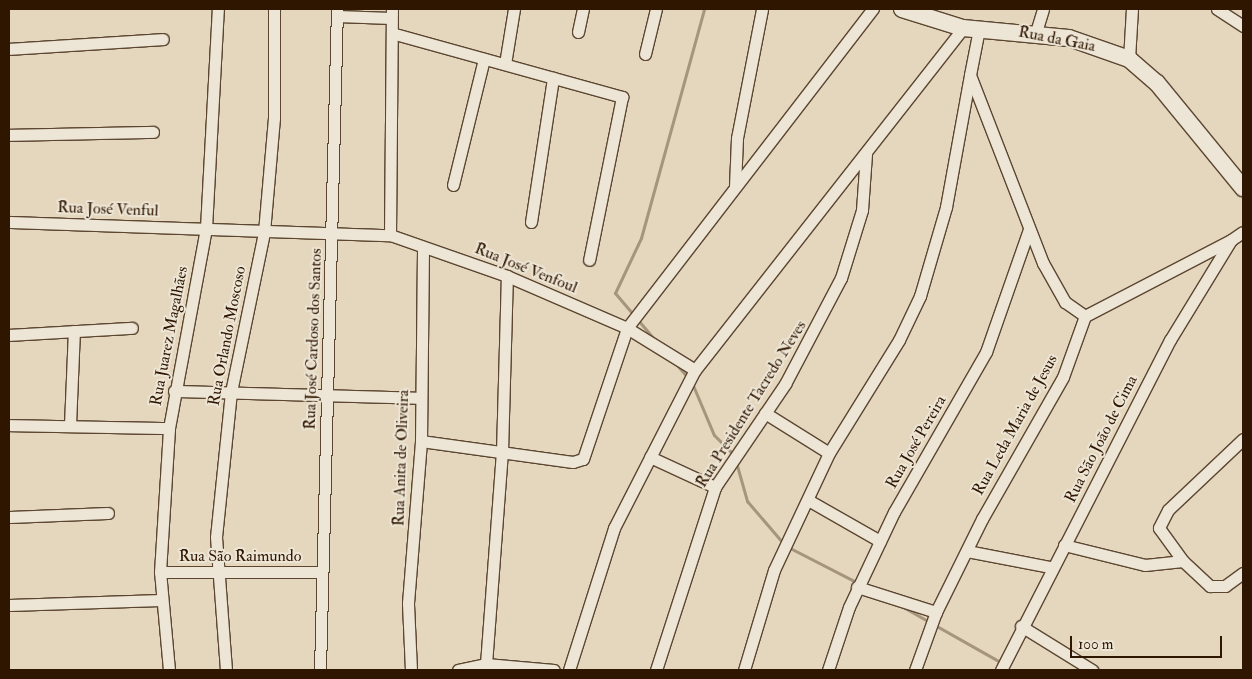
<!DOCTYPE html>
<meta charset="utf-8">
<style>
body{margin:0}
#map{position:relative;width:1252px;height:679px;overflow:hidden;background:#e4d7be;font-family:"IM FELL Double Pica",serif}
div>[style]{position:absolute}
[style*='--x']{left:calc(var(--x)*1px);top:calc(var(--y)*1px);width:calc(var(--w)*1px);rotate:calc(var(--a)*1deg)}
.stream>*{height:3px;margin:-1.5px;padding:0 1.5px;transform-origin:1.5px;border-radius:1.5px;background:#a6957d}
.roads{filter:drop-shadow(1px 0 #5c4630) drop-shadow(-1px 0 #5c4630) drop-shadow(0 1px #5c4630) drop-shadow(0 -1px #5c4630)}
.street>*{height:11px;margin:-5.5px;padding:0 5.5px;transform-origin:5.5px;border-radius:5.5px;background:#ede5d5}
.secondary>*{height:16px;margin:-8px;padding:0 8px;transform-origin:8px;border-radius:8px;background:#ede5d5}
span{translate:-50% -50%;white-space:nowrap;text-align:center;line-height:1.15;-webkit-text-stroke:4px #ede5d5;paint-order:stroke}
.street-label{font-size:16px;color:#2f1600}
.frame{position:absolute;inset:0;border:10px solid #2f1600;pointer-events:none}
.scale{position:absolute;left:1070px;top:636px;width:152px;height:22px;box-sizing:border-box;border:2px solid #2f1600;border-top:0;padding-left:6px;font-size:15px;line-height:18px;white-space:nowrap;color:#2f1600;-webkit-text-stroke:4px #ede5d5;paint-order:stroke}
</style>
<div id="map">
<div class="stream">
<div style="--x:655;--y:340;--w:62;--a:-130.4"></div>
<div style="--x:615;--y:293;--w:61;--a:-64.7"></div>
<div style="--x:641;--y:238;--w:238;--a:-74.6"></div>
<div style="--x:676;--y:364;--w:18;--a:49"></div>
<div style="--x:692;--y:383;--w:56;--a:67.1"></div>
<div style="--x:714;--y:435;--w:27;--a:45"></div>
<div style="--x:736;--y:462;--w:41;--a:74.2"></div>
<div style="--x:747;--y:501;--w:55;--a:49.4"></div>
<div style="--x:788;--y:547;--w:79;--a:27.2"></div>
<div style="--x:903;--y:607;--w:114;--a:29.5"></div>
</div>
<div class="roads">
<div class="street">
<div style="--x:1217;--y:9;--w:31;--a:33"></div>
<div style="--x:337;--y:16;--w:54;--a:2.1"></div>
<div style="--x:979;--y:29;--w:47;--a:101.1"></div>
<div style="--x:970;--y:75;--w:202;--a:68.8"></div>
<div style="--x:1043;--y:263;--w:45;--a:60.6"></div>
<div style="--x:1065;--y:302;--w:24;--a:35"></div>
<div style="--x:578;--y:32;--w:24;--a:-78"></div>
<div style="--x:1036;--y:32;--w:24;--a:-73"></div>
<div style="--x:395;--y:34;--w:236;--a:15.5"></div>
<div style="--x:622;--y:97;--w:166;--a:101.4"></div>
<div style="--x:9;--y:49;--w:154;--a:-3.7"></div>
<div style="--x:645;--y:54;--w:46;--a:-76.3"></div>
<div style="--x:1129;--y:59;--w:50;--a:-86.6"></div>
<div style="--x:505;--y:64;--w:56;--a:-80.7"></div>
<div style="--x:9;--y:135;--w:144;--a:-1.2"></div>
<div style="--x:453;--y:185;--w:130;--a:-76.2"></div>
<div style="--x:735;--y:186;--w:48;--a:-87.6"></div>
<div style="--x:737;--y:138;--w:131;--a:-79"></div>
<div style="--x:9;--y:222;--w:381;--a:2"></div>
<div style="--x:390;--y:235;--w:124;--a:19.3"></div>
<div style="--x:507;--y:276;--w:131;--a:23.4"></div>
<div style="--x:627;--y:328;--w:80;--a:31.7"></div>
<div style="--x:531;--y:222;--w:146;--a:-81.3"></div>
<div style="--x:390;--y:235;--w:226;--a:-89.5"></div>
<div style="--x:9;--y:335;--w:123;--a:-3.3"></div>
<div style="--x:174;--y:391;--w:246;--a:1.6"></div>
<div style="--x:765;--y:413;--w:75;--a:32"></div>
<div style="--x:9;--y:425;--w:160;--a:1.1"></div>
<div style="--x:70;--y:425;--w:94;--a:-87.6"></div>
<div style="--x:1243;--y:439;--w:103;--a:136.6"></div>
<div style="--x:1168;--y:510;--w:20;--a:117"></div>
<div style="--x:1159;--y:528;--w:41;--a:54"></div>
<div style="--x:1183;--y:561;--w:37;--a:43"></div>
<div style="--x:1210;--y:586;--w:15;--a:0"></div>
<div style="--x:1225;--y:586;--w:22;--a:-36"></div>
<div style="--x:421;--y:441;--w:153;--a:7.9"></div>
<div style="--x:573;--y:462;--w:10;--a:-17"></div>
<div style="--x:583;--y:459;--w:138;--a:-71.4"></div>
<div style="--x:627;--y:328;--w:403;--a:-52.4"></div>
<div style="--x:650;--y:457;--w:72;--a:24.8"></div>
<div style="--x:808;--y:500;--w:83;--a:29.7"></div>
<div style="--x:9;--y:517;--w:99;--a:-2.3"></div>
<div style="--x:1064;--y:545;--w:83;--a:13.9"></div>
<div style="--x:1145;--y:565;--w:38;--a:-6"></div>
<div style="--x:967;--y:551;--w:85;--a:10.9"></div>
<div style="--x:160;--y:572;--w:160;--a:0"></div>
<div style="--x:857;--y:587;--w:83;--a:17.6"></div>
<div style="--x:9;--y:605;--w:152;--a:-1.9"></div>
<div style="--x:1021;--y:626;--w:84;--a:31.8"></div>
<div style="--x:486;--y:664;--w:213;--a:-85.7"></div>
<div style="--x:502;--y:452;--w:176;--a:-88.4"></div>
<div style="--x:169;--y:670;--w:98;--a:-95.2"></div>
<div style="--x:160;--y:572;--w:144;--a:-86.4"></div>
<div style="--x:169;--y:428;--w:203;--a:-79.5"></div>
<div style="--x:206;--y:228;--w:219;--a:-86.9"></div>
<div style="--x:226;--y:670;--w:133;--a:-94.3"></div>
<div style="--x:216;--y:537;--w:146;--a:-84.1"></div>
<div style="--x:231;--y:392;--w:163;--a:-78.3"></div>
<div style="--x:264;--y:232;--w:114;--a:-85"></div>
<div style="--x:274;--y:118;--w:109;--a:-90"></div>
<div style="--x:320;--y:670;--w:661;--a:-88.53"></div>
<div style="--x:411;--y:670;--w:67;--a:-92.6"></div>
<div style="--x:408;--y:603;--w:163;--a:-85.4"></div>
<div style="--x:421;--y:441;--w:194;--a:-89.4"></div>
<div style="--x:458;--y:670;--w:29;--a:-12"></div>
<div style="--x:486;--y:664;--w:68;--a:5"></div>
<div style="--x:569;--y:670;--w:149;--a:-72.4"></div>
<div style="--x:614;--y:528;--w:178;--a:-62.9"></div>
<div style="--x:695;--y:370;--w:434;--a:-51.9"></div>
<div style="--x:656;--y:670;--w:192;--a:-72.1"></div>
<div style="--x:715;--y:487;--w:125;--a:-55.8"></div>
<div style="--x:785;--y:384;--w:120;--a:-62.2"></div>
<div style="--x:841;--y:278;--w:71;--a:-72.8"></div>
<div style="--x:862;--y:210;--w:56;--a:-85.9"></div>
<div style="--x:744;--y:670;--w:104;--a:-73.3"></div>
<div style="--x:774;--y:570;--w:129;--a:-64.8"></div>
<div style="--x:829;--y:453;--w:133;--a:-58.2"></div>
<div style="--x:899;--y:340;--w:49;--a:-64.5"></div>
<div style="--x:920;--y:296;--w:93;--a:-73.7"></div>
<div style="--x:946;--y:207;--w:134;--a:-79.7"></div>
<div style="--x:828;--y:670;--w:66;--a:-71.6"></div>
<div style="--x:849;--y:607;--w:105;--a:-64.7"></div>
<div style="--x:894;--y:512;--w:185;--a:-60.1"></div>
<div style="--x:986;--y:352;--w:130;--a:-70.7"></div>
<div style="--x:915;--y:670;--w:62;--a:-70.1"></div>
<div style="--x:936;--y:612;--w:104;--a:-63.7"></div>
<div style="--x:982;--y:519;--w:163;--a:-60.3"></div>
<div style="--x:1063;--y:377;--w:65;--a:-70.2"></div>
<div style="--x:1085;--y:316;--w:165;--a:-27.5"></div>
<div style="--x:1001;--y:670;--w:371;--a:-62.9"></div>
<div style="--x:1170;--y:340;--w:117;--a:-58.6"></div>
<div style="--x:1231;--y:240;--w:14;--a:-34"></div>
</div>
<div class="secondary">
<div style="--x:902;--y:9;--w:64;--a:17.3"></div>
<div style="--x:963;--y:28;--w:106;--a:5.4"></div>
<div style="--x:1069;--y:38;--w:64;--a:19.3"></div>
<div style="--x:1129;--y:59;--w:37;--a:41"></div>
<div style="--x:1157;--y:83;--w:136;--a:50.7"></div>
</div>
</div>
<div class="street-label">
<span style="left:1057px;top:39px;rotate:11deg">Rua da Gaia</span>
<span style="left:108px;top:209px;rotate:2deg">Rua José Venful</span>
<span style="left:526px;top:268px;rotate:22deg">Rua José Venfoul</span>
<span style="left:169px;top:336px;rotate:-79deg">Rua Juarez Magalhães</span>
<span style="left:227px;top:336px;rotate:-79deg">Rua Orlando Moscoso</span>
<span style="left:313px;top:339px;rotate:-88deg">Rua José Cardoso dos Santos</span>
<span style="left:751px;top:404px;rotate:-58deg">Rua Presidente Tacredo Neves</span>
<span style="left:1015px;top:425px;rotate:-61deg">Rua Leda Maria de Jesus</span>
<span style="left:1101px;top:439px;rotate:-63deg">Rua São João de Cima</span>
<span style="left:916px;top:442px;rotate:-60deg">Rua José Pereira</span>
<span style="left:401px;top:458px;rotate:-88deg">Rua Anita de Oliveira</span>
<span style="left:240px;top:556px">Rua São Raimundo</span>
</div>
<div class="frame"></div>
<div class="scale">100 m</div>
</div>
